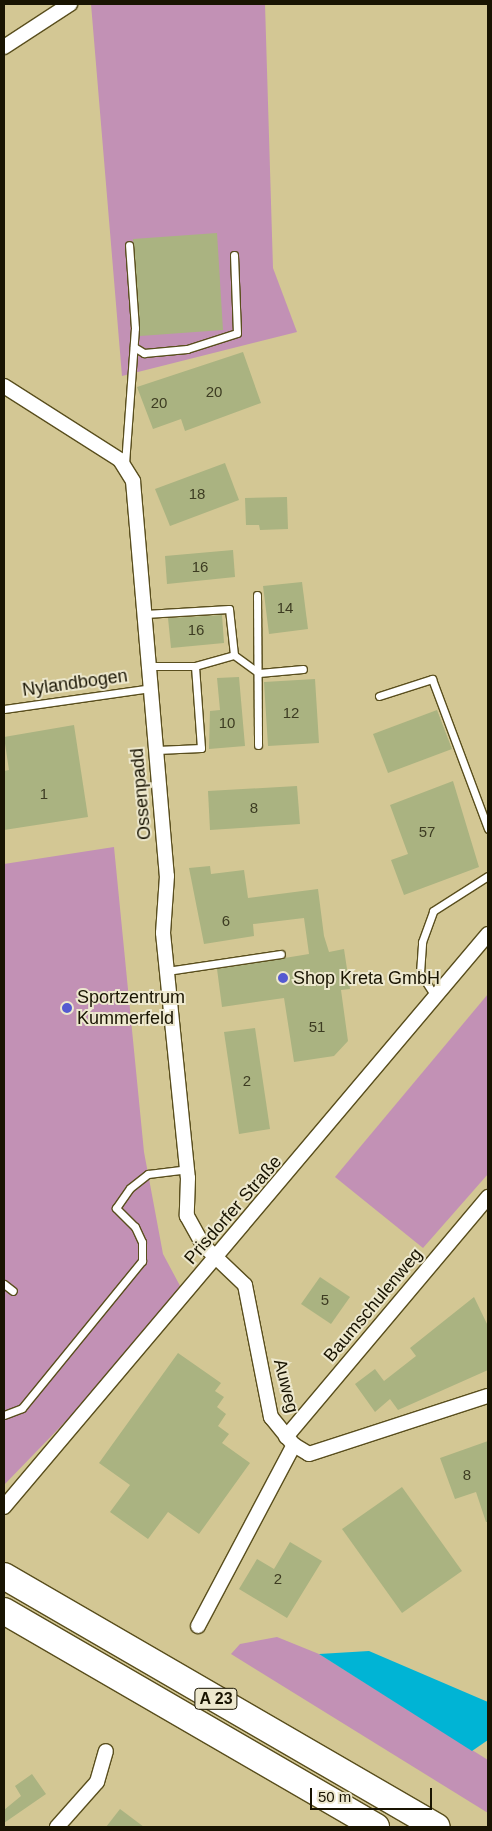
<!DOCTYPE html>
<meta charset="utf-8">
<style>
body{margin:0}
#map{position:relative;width:492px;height:1831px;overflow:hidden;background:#d3c794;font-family:Helvetica,sans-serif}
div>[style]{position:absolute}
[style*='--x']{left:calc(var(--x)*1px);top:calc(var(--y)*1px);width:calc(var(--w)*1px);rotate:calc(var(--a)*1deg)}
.green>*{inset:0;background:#c291b5}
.water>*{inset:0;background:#00b4d5}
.building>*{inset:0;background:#aab381}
.roads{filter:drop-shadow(1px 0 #594e1d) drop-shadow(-1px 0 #594e1d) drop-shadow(0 1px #594e1d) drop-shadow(0 -1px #594e1d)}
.lane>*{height:7px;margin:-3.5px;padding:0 3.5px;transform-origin:3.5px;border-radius:3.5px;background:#fff}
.street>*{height:14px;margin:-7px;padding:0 7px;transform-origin:7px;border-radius:7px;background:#fff}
.highway>*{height:26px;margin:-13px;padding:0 13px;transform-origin:13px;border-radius:13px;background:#fff}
.dots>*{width:14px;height:14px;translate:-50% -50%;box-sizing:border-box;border:2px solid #ede8ce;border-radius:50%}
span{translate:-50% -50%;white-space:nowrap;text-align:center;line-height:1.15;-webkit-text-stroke:4px #ede8ce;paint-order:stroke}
.number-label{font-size:15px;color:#3d3c22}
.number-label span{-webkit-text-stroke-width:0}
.shield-label span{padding:1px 4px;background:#ede8ce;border:1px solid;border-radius:4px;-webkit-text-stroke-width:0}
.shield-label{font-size:16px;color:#191402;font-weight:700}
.street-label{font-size:18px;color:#191402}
.poi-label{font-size:18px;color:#191402}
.left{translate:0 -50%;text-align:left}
.frame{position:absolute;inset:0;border:5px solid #191402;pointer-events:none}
.scale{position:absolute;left:310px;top:1788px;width:122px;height:22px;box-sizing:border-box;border:2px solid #191402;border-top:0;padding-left:6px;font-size:15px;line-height:18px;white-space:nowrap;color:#191402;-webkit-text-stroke:4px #ede8ce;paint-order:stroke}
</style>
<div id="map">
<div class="green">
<div style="clip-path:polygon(91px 4px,265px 4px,273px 268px,297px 332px,122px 376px)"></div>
<div style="clip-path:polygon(114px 847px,144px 1152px,163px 1254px,186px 1297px,4px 1485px,4px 864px)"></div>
<div style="clip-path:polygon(488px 994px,488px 1174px,423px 1248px,335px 1177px)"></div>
<div style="clip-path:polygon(277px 1637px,319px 1654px,488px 1760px,488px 1813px,231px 1654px,240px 1644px)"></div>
</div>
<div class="water">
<div style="clip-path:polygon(369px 1651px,488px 1702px,488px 1740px,472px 1751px,319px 1654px)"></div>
</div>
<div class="building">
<div style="clip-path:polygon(217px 233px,223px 330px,140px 336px,133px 239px)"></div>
<div style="clip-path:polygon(243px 352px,261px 403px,185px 431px,181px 419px,153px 429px,137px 387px)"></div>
<div style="clip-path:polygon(225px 463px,239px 500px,170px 526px,155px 489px)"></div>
<div style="clip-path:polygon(287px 497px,288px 529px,260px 530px,259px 525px,246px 525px,245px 498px)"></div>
<div style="clip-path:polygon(233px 550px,235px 577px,167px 584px,165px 556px)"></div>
<div style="clip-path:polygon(302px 582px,308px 629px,269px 634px,263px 586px)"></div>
<div style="clip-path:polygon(222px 615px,224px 643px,171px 648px,168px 618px)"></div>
<div style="clip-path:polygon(239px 677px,245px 746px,209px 749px,210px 711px,220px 710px,217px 678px)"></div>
<div style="clip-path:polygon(315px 679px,319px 743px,268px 746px,264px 682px)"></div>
<div style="clip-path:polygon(437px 710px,452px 749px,388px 773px,373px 734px)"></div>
<div style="clip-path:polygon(74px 725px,88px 817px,4px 830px,4px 771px,9px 770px,4px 737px)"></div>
<div style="clip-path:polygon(453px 781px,479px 867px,404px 895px,391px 860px,408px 854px,390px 805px)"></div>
<div style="clip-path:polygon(297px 786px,300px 824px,210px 830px,208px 791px)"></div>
<div style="clip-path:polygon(210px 866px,211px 874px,244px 870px,248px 898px,318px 889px,324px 936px,329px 952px,344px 949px,350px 989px,341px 990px,348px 1041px,334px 1056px,294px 1062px,284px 998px,222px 1007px,217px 969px,309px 954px,304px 918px,253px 924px,254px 936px,204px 944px,189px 868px)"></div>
<div style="clip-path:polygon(255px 1028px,270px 1129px,239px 1134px,224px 1032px)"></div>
<div style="clip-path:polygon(320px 1277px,350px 1297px,331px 1324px,301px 1304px)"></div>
<div style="clip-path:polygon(474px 1297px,488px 1326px,488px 1370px,398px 1410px,390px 1399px,375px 1412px,355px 1384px,375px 1369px,384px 1381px,416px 1356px,410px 1348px)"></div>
<div style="clip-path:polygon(178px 1353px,221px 1383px,215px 1391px,224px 1397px,217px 1407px,226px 1414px,218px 1426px,229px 1434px,222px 1443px,250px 1463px,199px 1534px,168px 1512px,148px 1539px,110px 1512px,130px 1485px,99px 1463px)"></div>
<div style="clip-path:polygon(488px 1441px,488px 1522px,486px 1522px,476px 1492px,455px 1499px,440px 1458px)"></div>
<div style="clip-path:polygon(402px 1487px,462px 1571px,402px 1613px,342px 1529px)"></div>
<div style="clip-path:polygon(290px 1542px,322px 1561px,287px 1618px,239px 1589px,257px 1559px,274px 1569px)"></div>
<div style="clip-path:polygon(32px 1774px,46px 1794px,4px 1823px,4px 1810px,21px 1796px,15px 1786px)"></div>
<div style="clip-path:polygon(120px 1809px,144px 1827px,106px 1827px)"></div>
</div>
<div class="roads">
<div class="lane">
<div style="--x:134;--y:347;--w:12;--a:31"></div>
<div style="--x:144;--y:353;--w:43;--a:-5.3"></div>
<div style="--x:187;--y:349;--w:52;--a:-17.7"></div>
<div style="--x:237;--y:333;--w:78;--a:-92.2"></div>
<div style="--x:125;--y:464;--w:136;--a:-85.8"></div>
<div style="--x:135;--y:328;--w:83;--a:-94.1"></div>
<div style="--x:257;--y:595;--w:150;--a:89.6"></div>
<div style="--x:145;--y:614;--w:84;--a:-3.4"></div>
<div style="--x:229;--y:609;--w:46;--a:83.8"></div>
<div style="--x:234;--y:655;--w:41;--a:164.2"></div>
<div style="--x:195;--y:666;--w:45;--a:180"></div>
<div style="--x:234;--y:655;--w:31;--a:36"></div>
<div style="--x:259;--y:673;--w:44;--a:-5.2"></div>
<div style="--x:379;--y:696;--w:56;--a:-17.8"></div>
<div style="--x:432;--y:679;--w:160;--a:69.5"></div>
<div style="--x:4;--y:709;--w:148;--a:-8.1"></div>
<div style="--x:157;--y:750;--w:44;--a:-2.6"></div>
<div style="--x:201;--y:748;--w:82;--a:-94.2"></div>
<div style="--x:167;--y:971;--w:115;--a:-8.5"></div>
<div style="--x:435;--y:996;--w:27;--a:-123"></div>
<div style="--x:420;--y:973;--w:31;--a:-86"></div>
<div style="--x:422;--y:942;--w:33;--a:-70"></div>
<div style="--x:433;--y:911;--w:65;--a:-32.5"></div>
<div style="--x:4;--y:1284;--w:11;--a:38"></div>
<div style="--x:4;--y:1415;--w:19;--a:-21"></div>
<div style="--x:22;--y:1408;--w:190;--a:-50.8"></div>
<div style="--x:142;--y:1261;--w:19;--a:-90"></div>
<div style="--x:142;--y:1242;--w:17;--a:-115"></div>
<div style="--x:135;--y:1227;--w:27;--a:-135"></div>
<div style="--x:116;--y:1208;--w:24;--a:-55"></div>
<div style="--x:130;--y:1188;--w:23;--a:-38"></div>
<div style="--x:148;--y:1174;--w:39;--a:-7"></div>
</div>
<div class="street">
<div style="--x:4;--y:47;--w:79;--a:-33.1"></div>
<div style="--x:4;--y:386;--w:138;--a:32.5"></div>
<div style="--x:120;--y:460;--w:25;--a:58"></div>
<div style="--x:133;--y:481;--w:396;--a:85.1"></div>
<div style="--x:167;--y:876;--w:57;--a:94"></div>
<div style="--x:163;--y:933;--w:246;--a:84.2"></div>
<div style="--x:188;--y:1178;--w:38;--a:92"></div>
<div style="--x:187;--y:1216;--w:33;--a:61"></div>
<div style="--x:203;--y:1245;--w:58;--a:43.6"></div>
<div style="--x:245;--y:1285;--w:135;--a:78.9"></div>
<div style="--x:271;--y:1417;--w:36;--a:51"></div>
<div style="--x:294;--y:1445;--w:17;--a:31"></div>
<div style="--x:309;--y:1454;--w:188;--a:-18"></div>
<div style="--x:286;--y:1437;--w:314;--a:-49.9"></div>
<div style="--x:4;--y:1507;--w:750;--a:-49.81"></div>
<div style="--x:198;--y:1626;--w:205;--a:-62.1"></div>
<div style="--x:57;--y:1827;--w:60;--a:-48.4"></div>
<div style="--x:97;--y:1782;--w:32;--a:-74"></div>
</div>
<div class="highway">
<div style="--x:4;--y:1576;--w:500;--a:30.1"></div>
<div style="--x:4;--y:1611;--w:430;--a:30.1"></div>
</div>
</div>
<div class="dots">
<div style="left:283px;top:978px;background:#555ad1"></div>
<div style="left:67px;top:1008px;background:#555ad1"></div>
</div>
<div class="number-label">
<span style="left:214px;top:392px">20</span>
<span style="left:159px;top:403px">20</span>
<span style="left:197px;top:494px">18</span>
<span style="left:200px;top:567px">16</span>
<span style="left:285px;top:608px">14</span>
<span style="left:196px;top:630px">16</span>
<span style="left:291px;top:713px">12</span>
<span style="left:227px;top:723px">10</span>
<span style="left:44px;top:794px">1</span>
<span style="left:254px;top:808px">8</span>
<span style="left:427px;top:832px">57</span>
<span style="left:226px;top:921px">6</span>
<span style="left:317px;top:1027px">51</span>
<span style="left:247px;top:1081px">2</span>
<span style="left:325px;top:1300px">5</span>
<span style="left:467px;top:1475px">8</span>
<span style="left:278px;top:1579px">2</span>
</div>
<div class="shield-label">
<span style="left:216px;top:1699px">A 23</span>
</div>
<div class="street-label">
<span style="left:75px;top:683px;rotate:-8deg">Nylandbogen</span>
<span style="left:141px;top:794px;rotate:-95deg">Ossenpadd</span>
<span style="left:233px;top:1210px;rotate:-49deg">Prisdorfer Straße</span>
<span style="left:373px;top:1305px;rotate:-50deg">Baumschulenweg</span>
<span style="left:286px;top:1386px;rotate:76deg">Auweg</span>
</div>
<div class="poi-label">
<span class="left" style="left:293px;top:978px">Shop Kreta GmbH</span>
<span class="left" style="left:77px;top:1008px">Sportzentrum<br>Kummerfeld</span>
</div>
<div class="frame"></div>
<div class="scale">50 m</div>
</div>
